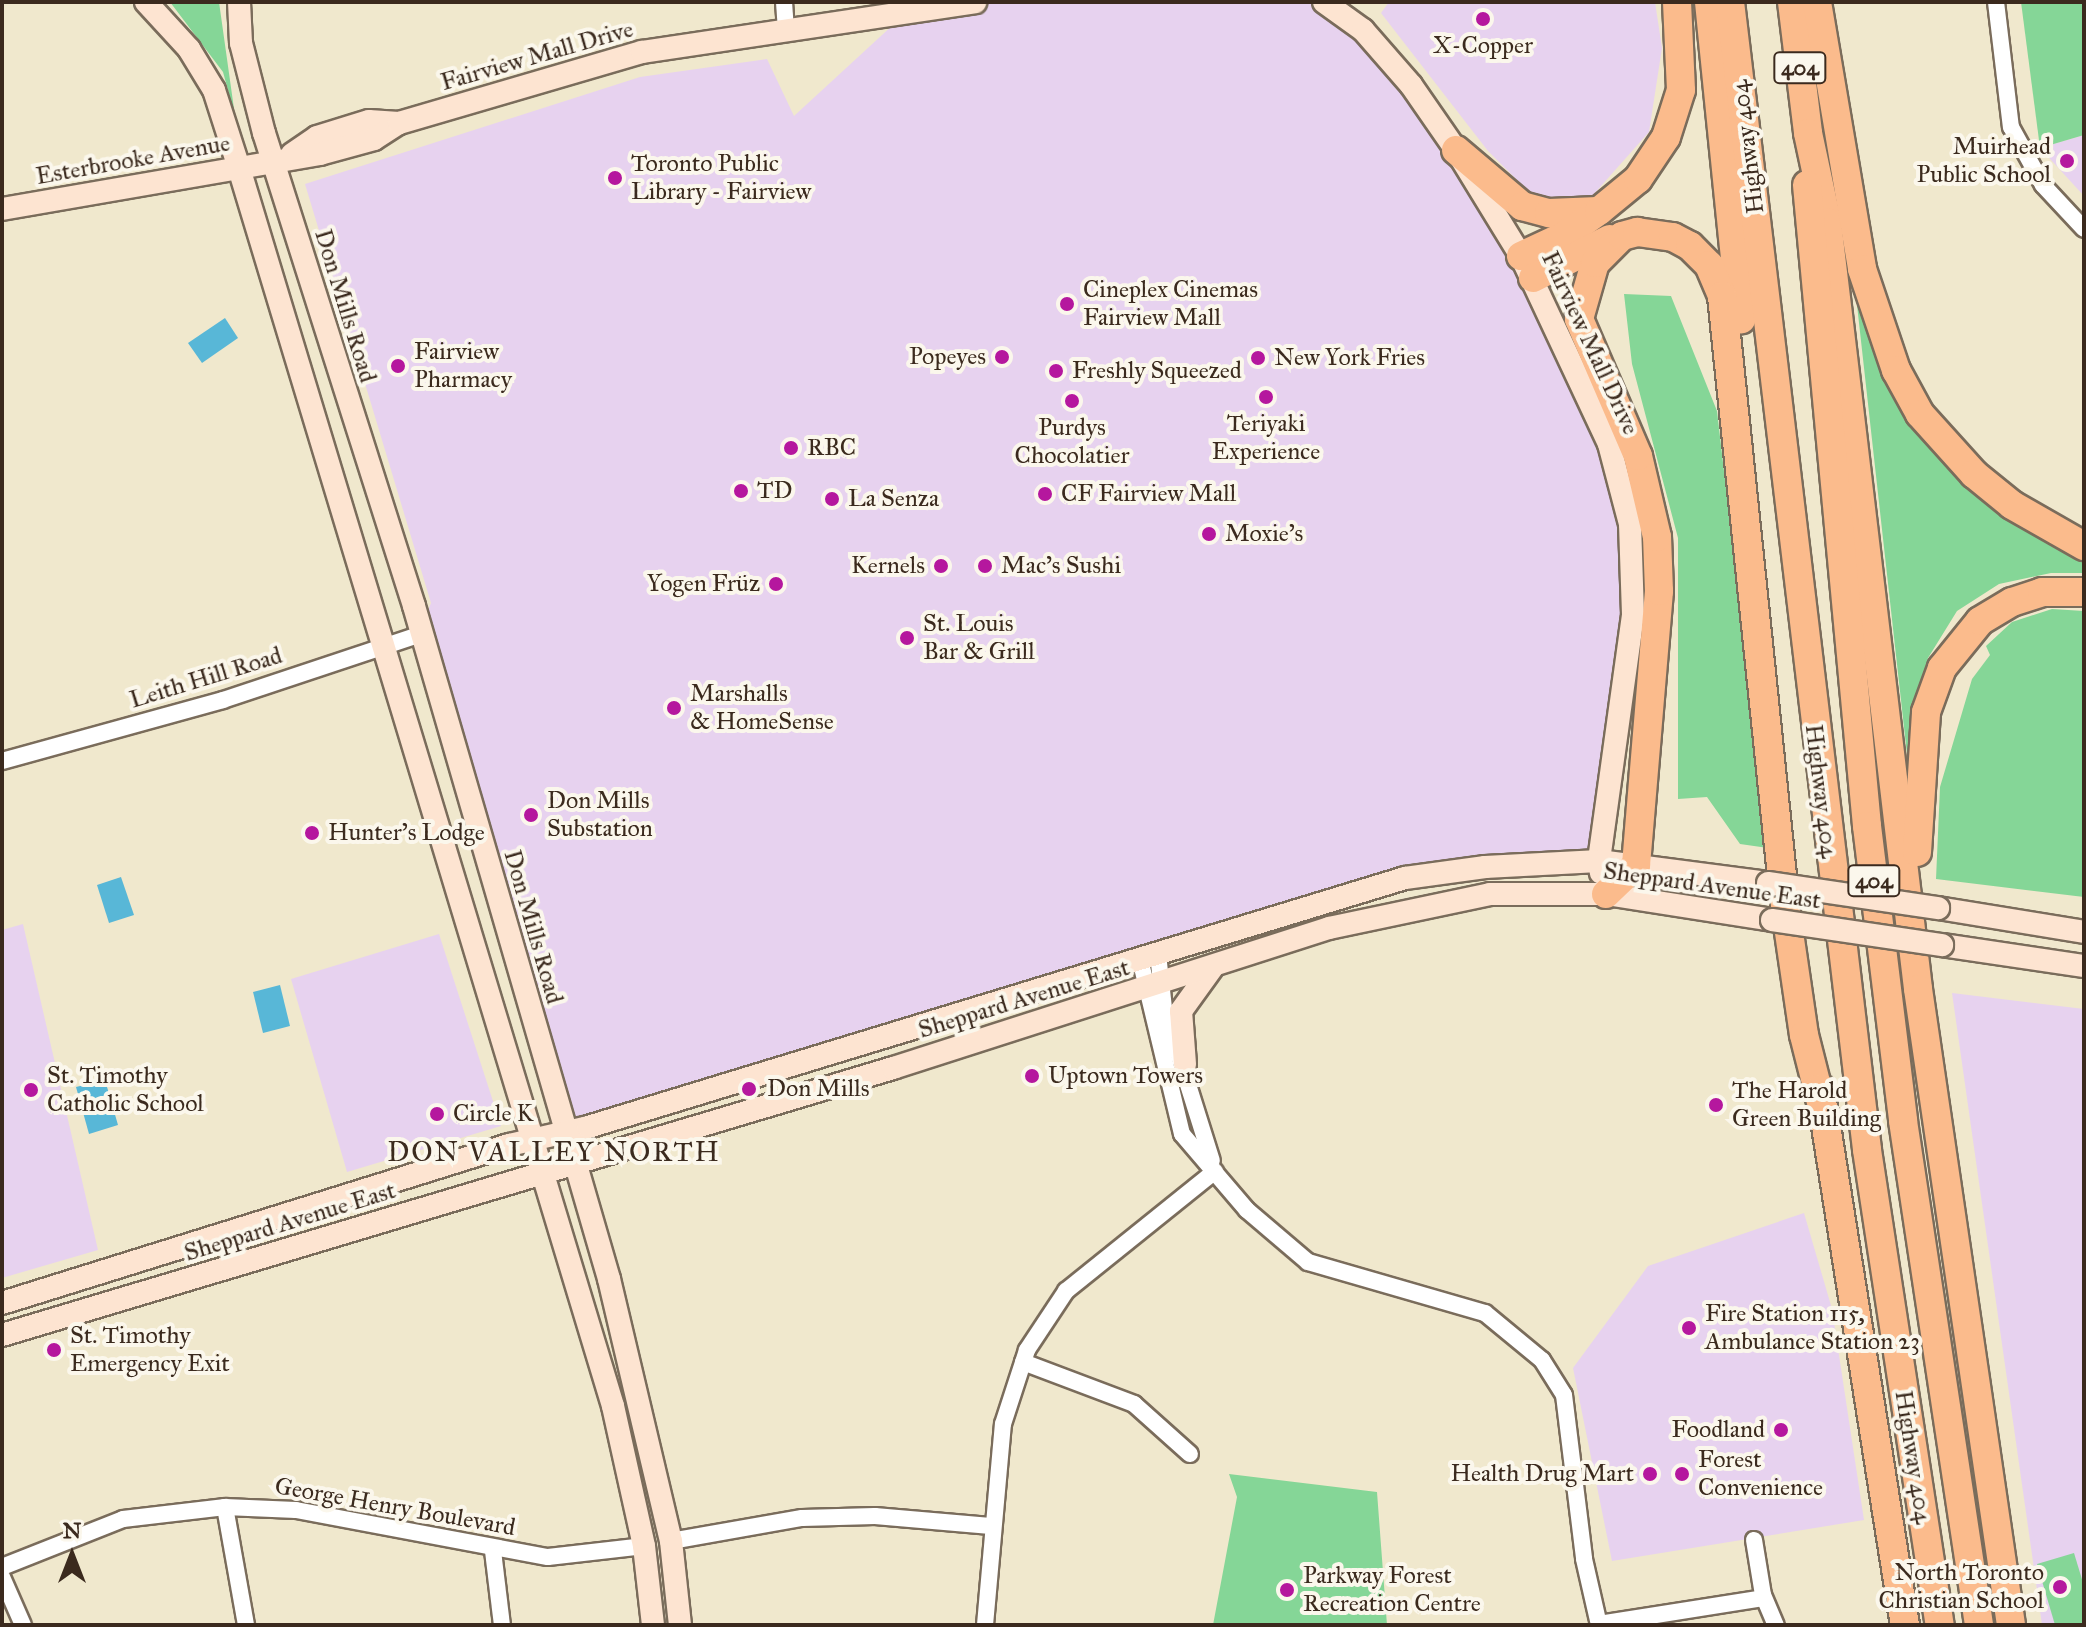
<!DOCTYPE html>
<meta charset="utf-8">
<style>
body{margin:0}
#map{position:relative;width:2086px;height:1627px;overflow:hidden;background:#f0e8cd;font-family:"IM FELL Great Primer",serif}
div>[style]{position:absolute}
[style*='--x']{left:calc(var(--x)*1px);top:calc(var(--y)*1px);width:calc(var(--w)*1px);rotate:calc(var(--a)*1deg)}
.built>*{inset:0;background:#e7d2ef}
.green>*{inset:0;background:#85d697}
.water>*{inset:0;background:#58b7d7}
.roads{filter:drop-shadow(2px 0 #7a6c5b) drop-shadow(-2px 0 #7a6c5b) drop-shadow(0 2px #7a6c5b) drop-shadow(0 -2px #7a6c5b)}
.street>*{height:16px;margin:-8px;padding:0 8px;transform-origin:8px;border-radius:8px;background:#fff}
.secondary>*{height:22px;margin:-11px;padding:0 11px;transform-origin:11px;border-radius:11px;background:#fde4d1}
.highway>*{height:28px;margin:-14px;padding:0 14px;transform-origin:14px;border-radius:14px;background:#fbbb8c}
.bridges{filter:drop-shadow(2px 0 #7a6c5b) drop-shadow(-2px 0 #7a6c5b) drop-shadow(0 2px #7a6c5b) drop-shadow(0 -2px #7a6c5b)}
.secondary-bridge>*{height:22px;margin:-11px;padding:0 11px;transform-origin:11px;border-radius:11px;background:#fde4d1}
.dots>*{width:22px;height:22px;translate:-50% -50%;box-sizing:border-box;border:4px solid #fbf7ec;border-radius:50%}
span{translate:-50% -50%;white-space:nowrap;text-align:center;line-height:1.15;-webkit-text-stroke:8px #fbf7ec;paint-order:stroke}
.shield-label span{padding:2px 6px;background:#fbf7ec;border:2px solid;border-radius:6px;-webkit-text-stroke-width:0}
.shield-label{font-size:22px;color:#3b2a1e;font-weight:700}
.poi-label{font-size:24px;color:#3b2a1e}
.right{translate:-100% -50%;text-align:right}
.left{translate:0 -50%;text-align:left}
.street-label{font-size:24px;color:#3b2a1e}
.quarter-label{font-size:28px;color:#3b2a1e;letter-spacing:2px}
.frame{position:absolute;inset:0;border:4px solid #3b2a1e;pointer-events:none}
.north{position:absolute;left:32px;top:1515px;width:80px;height:80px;-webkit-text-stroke:6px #fbf7ec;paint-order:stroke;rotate:0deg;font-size:22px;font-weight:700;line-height:32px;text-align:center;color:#3b2a1e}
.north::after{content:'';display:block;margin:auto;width:28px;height:36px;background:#3b2a1e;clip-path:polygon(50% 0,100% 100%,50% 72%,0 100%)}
</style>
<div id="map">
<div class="built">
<div style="clip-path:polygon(975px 2px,1324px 2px,1456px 150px,1609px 444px,1633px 615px,1599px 861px,1405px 878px,563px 1130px,421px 628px,431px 603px,305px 184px,640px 77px,767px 59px,794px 116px,907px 12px)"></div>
<div style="clip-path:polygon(1389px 2px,1655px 2px,1662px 48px,1649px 132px,1593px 195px,1557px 205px,1535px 198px,1488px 151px,1381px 13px)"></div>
<div style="clip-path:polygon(2084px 135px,2084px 196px,2040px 148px)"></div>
<div style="clip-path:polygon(23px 924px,98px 1250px,2px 1278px,2px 930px)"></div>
<div style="clip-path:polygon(439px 934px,501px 1126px,347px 1172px,291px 979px)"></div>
<div style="clip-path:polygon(1952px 993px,2084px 1009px,2084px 1625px,2042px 1625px)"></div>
<div style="clip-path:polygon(1804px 1213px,1832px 1309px,1864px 1520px,1612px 1561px,1573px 1368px,1648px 1266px)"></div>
</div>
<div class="green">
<div style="clip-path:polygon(170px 2px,219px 2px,235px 116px,223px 72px)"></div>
<div style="clip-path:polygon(2021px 2px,2084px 2px,2084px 135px,2040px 148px)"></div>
<div style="clip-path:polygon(1624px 294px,1671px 296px,1717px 411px,1768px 848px,1740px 844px,1707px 797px,1678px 799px,1678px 538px,1632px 364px)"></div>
<div style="clip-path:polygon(1857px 305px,1896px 391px,1932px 452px,2001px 513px,2084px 556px,2084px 573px,2051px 573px,1999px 584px,1957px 611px,1928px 658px,1907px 754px)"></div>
<div style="clip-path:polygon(2052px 609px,2084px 611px,2084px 897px,1936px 879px,1940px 787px,1972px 679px,1990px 655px,1986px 646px,2012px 622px)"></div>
<div style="clip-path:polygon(1229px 1474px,1377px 1492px,1387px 1625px,1213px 1625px,1237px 1497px)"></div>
<div style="clip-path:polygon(2074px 1553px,2084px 1586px,2084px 1625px,2055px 1625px,2037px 1564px)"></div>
</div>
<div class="water">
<div style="clip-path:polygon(225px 318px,238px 338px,202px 363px,188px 343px)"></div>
<div style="clip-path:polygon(121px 877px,134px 915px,109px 923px,97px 885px)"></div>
<div style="clip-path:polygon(280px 985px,290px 1026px,263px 1033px,253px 992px)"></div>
<div style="clip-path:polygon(105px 1080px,118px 1125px,89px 1134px,76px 1087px)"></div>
</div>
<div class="roads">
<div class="street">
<div style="--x:784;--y:2;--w:27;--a:86"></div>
<div style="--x:1996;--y:2;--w:126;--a:83.2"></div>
<div style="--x:2011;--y:127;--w:66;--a:61.1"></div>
<div style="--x:2043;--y:185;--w:60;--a:47"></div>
<div style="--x:2;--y:761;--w:229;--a:-15.4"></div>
<div style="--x:223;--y:700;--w:209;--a:-18.4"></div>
<div style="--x:1158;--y:954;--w:54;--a:83.7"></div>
<div style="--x:1164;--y:1008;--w:160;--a:72.6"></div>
<div style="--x:1140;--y:959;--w:180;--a:76.5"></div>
<div style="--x:1182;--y:1134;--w:100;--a:49.5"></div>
<div style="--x:1247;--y:1210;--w:80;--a:40.4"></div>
<div style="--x:1308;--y:1262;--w:184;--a:16.1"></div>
<div style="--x:1485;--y:1313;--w:74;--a:39.5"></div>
<div style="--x:1542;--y:1360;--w:41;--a:57.8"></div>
<div style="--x:1564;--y:1395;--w:165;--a:83"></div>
<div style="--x:1584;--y:1559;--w:68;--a:77.2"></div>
<div style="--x:1023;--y:1362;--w:119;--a:20.7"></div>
<div style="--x:1134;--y:1404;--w:75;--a:41.8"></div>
<div style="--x:225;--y:1507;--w:120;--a:79.9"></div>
<div style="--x:1754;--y:1540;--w:56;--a:80.7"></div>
<div style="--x:1763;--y:1595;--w:33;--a:67"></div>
<div style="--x:671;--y:1541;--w:133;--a:-10"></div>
<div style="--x:802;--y:1518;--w:73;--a:-1.6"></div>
<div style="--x:875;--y:1516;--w:116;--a:4.9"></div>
<div style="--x:493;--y:1551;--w:75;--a:83.1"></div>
<div style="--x:2;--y:1567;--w:130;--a:-21.6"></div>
<div style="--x:123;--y:1519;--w:103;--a:-6.7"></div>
<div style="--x:225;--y:1507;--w:71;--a:2.4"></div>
<div style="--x:296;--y:1510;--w:256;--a:10.6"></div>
<div style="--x:548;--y:1557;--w:97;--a:-6.5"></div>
<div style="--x:2;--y:1577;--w:52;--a:66.4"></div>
<div style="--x:1599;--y:1624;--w:166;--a:-9"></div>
<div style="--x:985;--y:1625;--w:202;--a:-84.9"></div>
<div style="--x:1003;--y:1424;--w:78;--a:-72"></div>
<div style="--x:1027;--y:1350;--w:71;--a:-56.5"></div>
<div style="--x:1066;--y:1291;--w:191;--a:-38.8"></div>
</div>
<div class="secondary">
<div style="--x:146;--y:2;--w:64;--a:47.5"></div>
<div style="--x:189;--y:49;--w:48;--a:58.6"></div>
<div style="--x:214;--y:90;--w:82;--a:72.2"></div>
<div style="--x:239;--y:168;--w:1293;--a:73.19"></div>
<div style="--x:613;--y:1406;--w:143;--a:77.5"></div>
<div style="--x:644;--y:1546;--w:80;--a:83.5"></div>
<div style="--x:239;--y:2;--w:41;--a:87.2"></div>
<div style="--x:241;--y:43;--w:93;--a:75.7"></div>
<div style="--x:264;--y:133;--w:496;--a:72.4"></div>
<div style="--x:414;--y:606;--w:701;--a:73.84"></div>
<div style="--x:609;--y:1279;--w:269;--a:76.7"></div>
<div style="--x:671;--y:1541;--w:84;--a:83.9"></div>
<div style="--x:1324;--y:2;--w:48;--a:35.7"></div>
<div style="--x:1363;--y:30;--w:73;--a:48.9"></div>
<div style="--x:1411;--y:85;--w:79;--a:55.3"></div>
<div style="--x:1456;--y:150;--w:124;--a:58.5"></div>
<div style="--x:1521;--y:256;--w:208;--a:64.9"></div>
<div style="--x:1609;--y:444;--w:83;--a:75.3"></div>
<div style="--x:1630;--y:524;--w:91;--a:88.1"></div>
<div style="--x:1633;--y:615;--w:248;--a:97.9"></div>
<div style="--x:1599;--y:861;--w:12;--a:81"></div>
<div style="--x:292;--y:154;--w:30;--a:-34"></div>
<div style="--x:317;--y:137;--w:54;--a:-17.1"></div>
<div style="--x:369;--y:121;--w:30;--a:4"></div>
<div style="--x:2;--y:209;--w:323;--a:-9.8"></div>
<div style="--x:320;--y:154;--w:56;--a:-15.5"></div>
<div style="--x:374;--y:139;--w:30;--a:-33"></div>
<div style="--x:399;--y:123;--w:253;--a:-16.3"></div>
<div style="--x:642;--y:52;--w:337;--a:-8.5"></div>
<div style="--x:1938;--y:908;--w:148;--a:9.3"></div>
<div style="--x:1942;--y:945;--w:144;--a:8.4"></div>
<div style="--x:1185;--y:1064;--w:53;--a:-94.3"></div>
<div style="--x:1181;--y:1011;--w:53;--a:-54.2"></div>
<div style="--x:2;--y:1303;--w:531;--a:-17.31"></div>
<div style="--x:509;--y:1145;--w:81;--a:-12.8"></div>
<div style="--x:588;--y:1127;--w:854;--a:-16.95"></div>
<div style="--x:1405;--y:878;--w:81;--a:-7.8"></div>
<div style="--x:1485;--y:867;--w:114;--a:-3"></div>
<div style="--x:1599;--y:861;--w:170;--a:7.4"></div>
<div style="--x:2;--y:1335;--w:930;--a:-16.68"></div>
<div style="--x:893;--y:1068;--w:458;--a:-17.8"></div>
<div style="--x:1329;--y:928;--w:165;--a:-11.9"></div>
<div style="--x:1490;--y:894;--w:116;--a:0"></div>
<div style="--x:1606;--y:894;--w:168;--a:8.9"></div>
</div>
<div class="highway">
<div style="--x:1709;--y:2;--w:319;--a:84.2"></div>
<div style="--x:1730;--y:2;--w:1156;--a:83.19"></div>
<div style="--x:1867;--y:1150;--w:481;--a:81.3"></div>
<div style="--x:1792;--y:2;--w:132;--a:83"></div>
<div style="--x:1808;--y:133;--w:91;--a:77.9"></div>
<div style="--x:1827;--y:222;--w:772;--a:83.23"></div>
<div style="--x:1918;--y:989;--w:643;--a:81.68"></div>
<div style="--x:1817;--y:2;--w:271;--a:80.4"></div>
<div style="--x:1862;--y:269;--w:107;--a:71.4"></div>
<div style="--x:1896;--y:370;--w:50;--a:61.4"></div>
<div style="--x:1920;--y:414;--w:81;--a:48"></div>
<div style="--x:1974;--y:474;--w:49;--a:39.2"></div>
<div style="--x:2012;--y:505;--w:83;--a:29.7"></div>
<div style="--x:1456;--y:150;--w:87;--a:40.3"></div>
<div style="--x:1522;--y:206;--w:28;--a:15"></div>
<div style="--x:1549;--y:213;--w:49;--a:-2.3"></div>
<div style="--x:1807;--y:185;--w:644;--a:84.65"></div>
<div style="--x:1867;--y:826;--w:297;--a:83"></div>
<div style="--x:1903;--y:1121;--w:510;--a:81.42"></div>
<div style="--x:1521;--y:256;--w:45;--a:-24.9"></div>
<div style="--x:1562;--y:237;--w:45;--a:-35.1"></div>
<div style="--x:1599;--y:211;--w:50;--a:-39.4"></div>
<div style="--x:1638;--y:179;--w:50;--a:-56.3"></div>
<div style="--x:1666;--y:137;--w:49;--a:-72.3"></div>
<div style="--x:1681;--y:90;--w:88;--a:-92.6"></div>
<div style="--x:1533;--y:278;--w:86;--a:-26.9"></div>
<div style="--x:1917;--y:852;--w:140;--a:-86.3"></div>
<div style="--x:1926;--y:712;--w:47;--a:-70"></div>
<div style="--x:1942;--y:668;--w:60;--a:-51"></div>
<div style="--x:1980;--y:621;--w:37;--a:-31"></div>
<div style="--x:2012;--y:602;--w:32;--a:-18"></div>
<div style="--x:2042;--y:592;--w:42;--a:0"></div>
<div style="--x:1606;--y:894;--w:42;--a:-44"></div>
<div style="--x:1636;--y:865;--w:275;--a:-85.2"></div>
<div style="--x:1659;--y:591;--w:54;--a:-92.1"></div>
<div style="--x:1657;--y:537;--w:83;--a:-103.2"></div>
<div style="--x:1638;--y:456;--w:149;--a:-113.3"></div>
<div style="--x:1579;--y:319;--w:58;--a:-74.1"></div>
<div style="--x:1595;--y:263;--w:38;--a:-45"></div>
<div style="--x:1622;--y:236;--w:16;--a:-15"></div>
<div style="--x:1637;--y:232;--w:36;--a:8"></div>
<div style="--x:1673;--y:237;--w:19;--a:28"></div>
<div style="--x:1690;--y:246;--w:27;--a:45"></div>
<div style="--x:1709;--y:265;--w:34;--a:67"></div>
<div style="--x:1722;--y:296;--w:612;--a:84.09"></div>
<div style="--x:1785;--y:905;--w:131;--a:81.7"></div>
<div style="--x:1804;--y:1035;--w:73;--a:75.8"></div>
<div style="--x:1820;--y:1088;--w:544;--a:81.01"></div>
</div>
</div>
<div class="bridges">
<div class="secondary-bridge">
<div style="--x:1768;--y:883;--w:172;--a:8.4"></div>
<div style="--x:1772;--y:920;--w:172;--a:8.4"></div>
</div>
</div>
<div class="dots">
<div style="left:1483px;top:19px;background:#b5179e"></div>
<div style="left:2067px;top:161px;background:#b5179e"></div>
<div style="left:615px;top:178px;background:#b5179e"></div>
<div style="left:1067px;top:304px;background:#b5179e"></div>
<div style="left:1002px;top:357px;background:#b5179e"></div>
<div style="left:1258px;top:358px;background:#b5179e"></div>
<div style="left:398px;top:366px;background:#b5179e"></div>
<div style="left:1056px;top:371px;background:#b5179e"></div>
<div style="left:1266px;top:397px;background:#b5179e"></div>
<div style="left:1072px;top:401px;background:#b5179e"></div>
<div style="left:791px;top:448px;background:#b5179e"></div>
<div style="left:741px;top:491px;background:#b5179e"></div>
<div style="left:1045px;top:494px;background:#b5179e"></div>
<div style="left:832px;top:499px;background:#b5179e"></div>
<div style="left:1209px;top:534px;background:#b5179e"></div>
<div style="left:941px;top:566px;background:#b5179e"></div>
<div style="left:985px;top:566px;background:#b5179e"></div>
<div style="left:776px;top:584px;background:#b5179e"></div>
<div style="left:907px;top:638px;background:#b5179e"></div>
<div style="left:674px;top:708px;background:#b5179e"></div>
<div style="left:531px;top:815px;background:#b5179e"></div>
<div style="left:312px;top:833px;background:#b5179e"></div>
<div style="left:1032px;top:1076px;background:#b5179e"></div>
<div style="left:749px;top:1089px;background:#b5179e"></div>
<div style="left:31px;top:1090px;background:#b5179e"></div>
<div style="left:1716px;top:1105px;background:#b5179e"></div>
<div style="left:437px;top:1114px;background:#b5179e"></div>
<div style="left:1689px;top:1328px;background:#b5179e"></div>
<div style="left:54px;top:1350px;background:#b5179e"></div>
<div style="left:1781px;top:1430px;background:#b5179e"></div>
<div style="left:1650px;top:1474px;background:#b5179e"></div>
<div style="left:1682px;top:1474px;background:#b5179e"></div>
<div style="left:2060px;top:1587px;background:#b5179e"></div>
<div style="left:1287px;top:1590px;background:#b5179e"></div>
</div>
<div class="shield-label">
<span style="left:1800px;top:68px">404</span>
<span style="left:1874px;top:881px">404</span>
</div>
<div class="poi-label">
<span style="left:1483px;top:46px">X-Copper</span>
<span class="right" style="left:2051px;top:161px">Muirhead<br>Public School</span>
<span class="left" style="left:631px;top:178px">Toronto Public<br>Library - Fairview</span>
<span class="left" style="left:1083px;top:304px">Cineplex Cinemas<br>Fairview Mall</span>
<span class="left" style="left:414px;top:366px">Fairview<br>Pharmacy</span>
<span class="right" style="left:986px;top:357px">Popeyes</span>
<span class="left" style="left:1274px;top:358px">New York Fries</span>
<span class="left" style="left:1072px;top:371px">Freshly Squeezed</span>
<span style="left:1266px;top:438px">Teriyaki<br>Experience</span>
<span style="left:1072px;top:442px">Purdys<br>Chocolatier</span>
<span class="left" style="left:807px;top:448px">RBC</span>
<span class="left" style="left:757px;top:491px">TD</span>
<span class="left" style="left:1061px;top:494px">CF Fairview Mall</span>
<span class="left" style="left:848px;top:499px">La Senza</span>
<span class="left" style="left:1225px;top:534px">Moxie's</span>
<span class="right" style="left:925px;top:566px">Kernels</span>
<span class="left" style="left:1001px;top:566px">Mac's Sushi</span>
<span class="right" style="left:760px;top:584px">Yogen Früz</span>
<span class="left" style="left:923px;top:638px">St. Louis<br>Bar &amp; Grill</span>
<span class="left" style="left:690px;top:708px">Marshalls<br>&amp; HomeSense</span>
<span class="left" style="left:547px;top:815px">Don Mills<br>Substation</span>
<span class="left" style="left:328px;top:833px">Hunter's Lodge</span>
<span class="left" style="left:47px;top:1090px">St. Timothy<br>Catholic School</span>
<span class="left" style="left:1048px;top:1076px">Uptown Towers</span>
<span class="left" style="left:767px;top:1089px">Don Mills</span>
<span class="left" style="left:1732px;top:1105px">The Harold<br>Green Building</span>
<span class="left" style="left:453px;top:1114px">Circle K</span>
<span class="left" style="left:1705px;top:1328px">Fire Station 115,<br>Ambulance Station 23</span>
<span class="left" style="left:70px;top:1350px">St. Timothy<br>Emergency Exit</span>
<span class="right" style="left:1765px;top:1430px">Foodland</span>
<span class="left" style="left:1698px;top:1474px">Forest<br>Convenience</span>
<span class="right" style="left:1634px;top:1474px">Health Drug Mart</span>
<span class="right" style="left:2044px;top:1587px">North Toronto<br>Christian School</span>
<span class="left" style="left:1303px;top:1590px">Parkway Forest<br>Recreation Centre</span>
</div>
<div class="street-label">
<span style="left:537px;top:56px;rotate:-16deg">Fairview Mall Drive</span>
<span style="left:1748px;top:147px;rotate:-97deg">Highway 404</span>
<span style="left:133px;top:160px;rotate:-10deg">Esterbrooke Avenue</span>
<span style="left:345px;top:306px;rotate:73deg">Don Mills Road</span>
<span style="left:1590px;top:343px;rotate:65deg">Fairview Mall Drive</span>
<span style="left:206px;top:678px;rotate:-17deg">Leith Hill Road</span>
<span style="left:1821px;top:791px;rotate:83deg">Highway 404</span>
<span style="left:1712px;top:886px;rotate:8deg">Sheppard Avenue East</span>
<span style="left:533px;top:927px;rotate:74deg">Don Mills Road</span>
<span style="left:1024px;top:999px;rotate:-17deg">Sheppard Avenue East</span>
<span style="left:290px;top:1222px;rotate:-17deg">Sheppard Avenue East</span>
<span style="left:1913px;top:1457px;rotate:81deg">Highway 404</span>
<span style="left:395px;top:1507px;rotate:10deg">George Henry Boulevard</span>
</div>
<div class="quarter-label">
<span style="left:554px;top:1152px">DON VALLEY NORTH</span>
</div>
<div class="frame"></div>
<div class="north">N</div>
</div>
